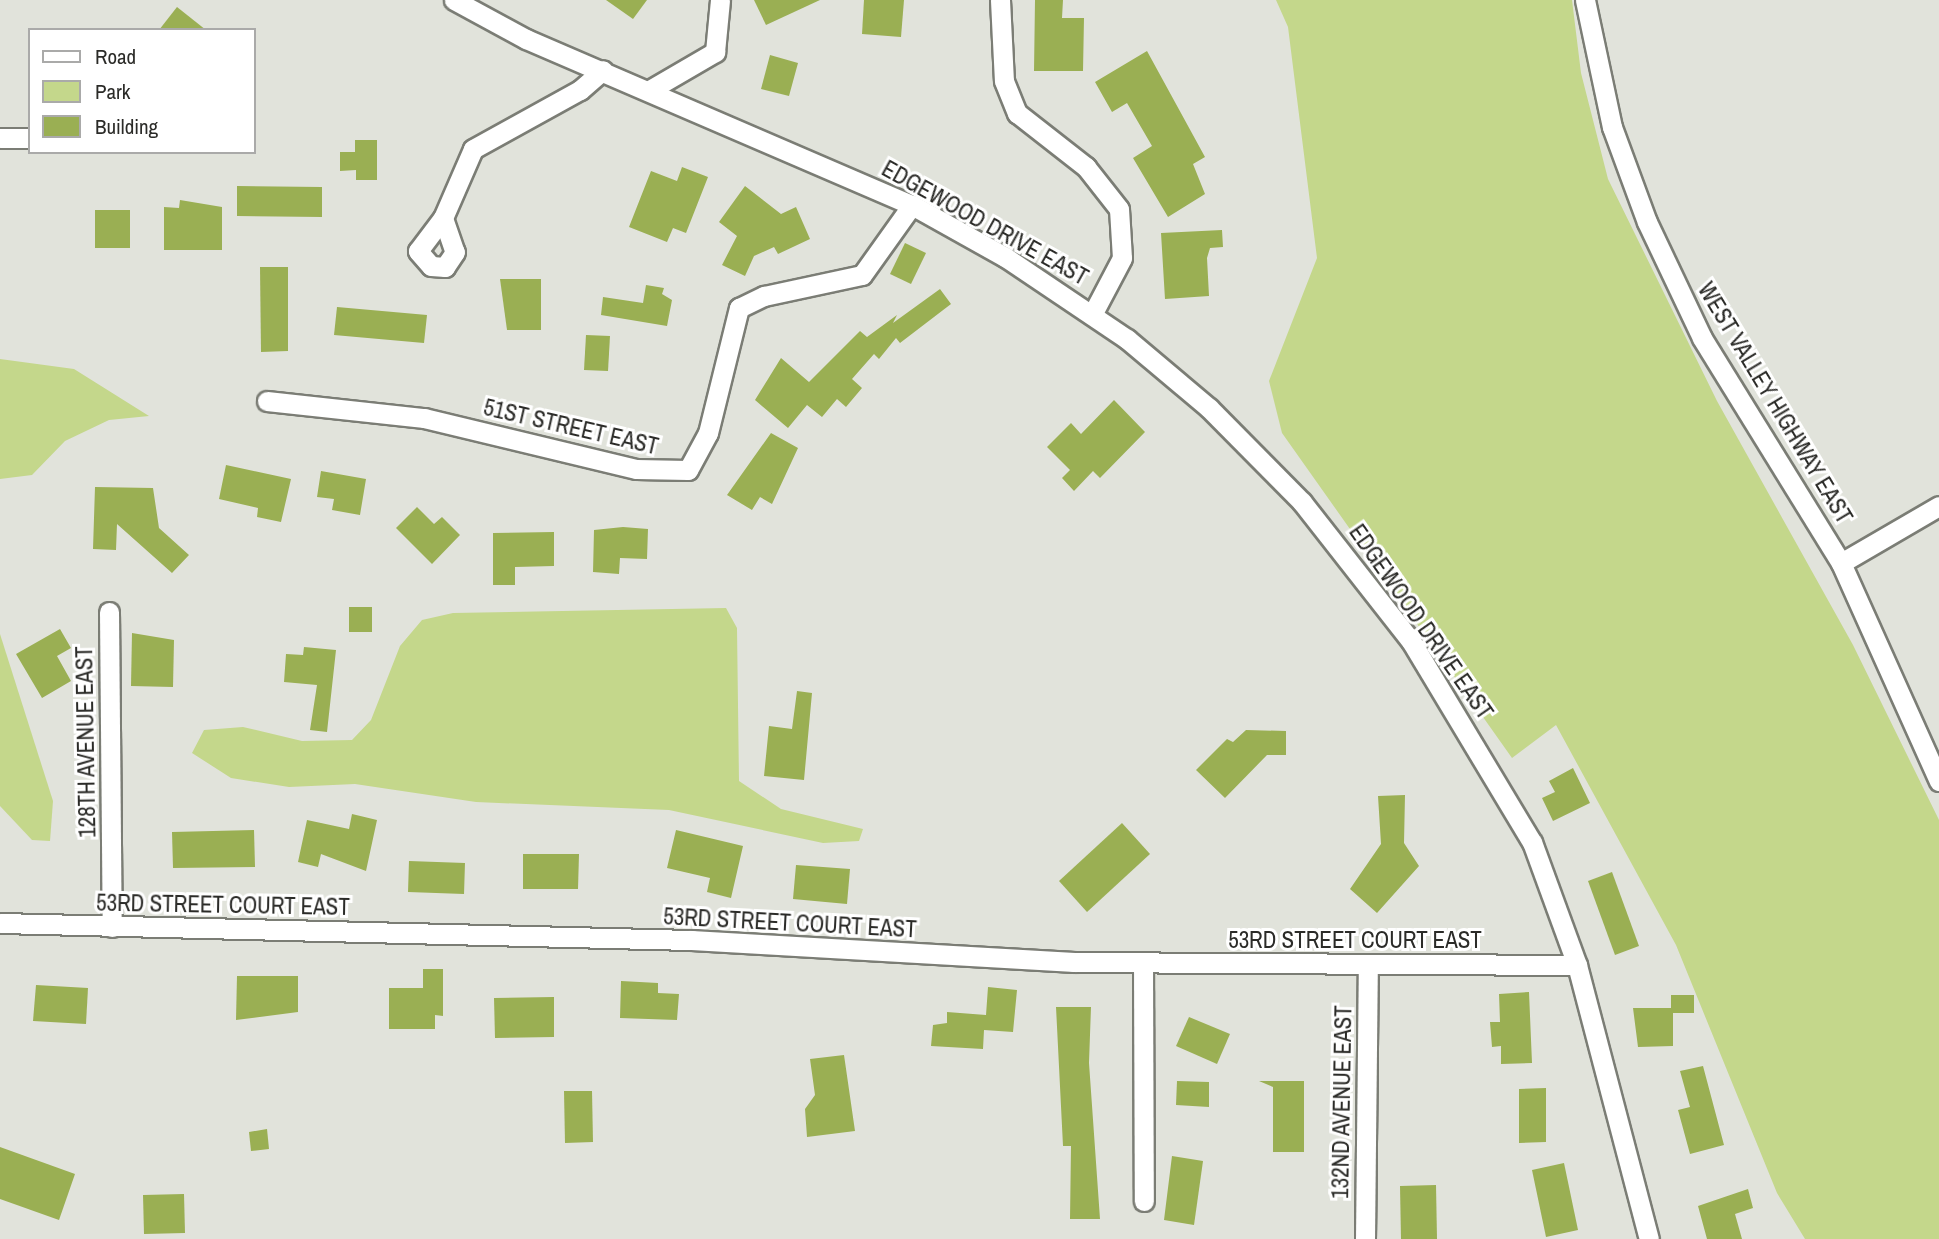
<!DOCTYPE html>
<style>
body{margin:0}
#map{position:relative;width:1939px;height:1239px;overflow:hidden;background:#e1e3db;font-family:"Archivo Narrow",sans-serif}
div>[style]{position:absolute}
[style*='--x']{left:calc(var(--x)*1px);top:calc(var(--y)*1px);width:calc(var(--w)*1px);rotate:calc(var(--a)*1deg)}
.green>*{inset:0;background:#c4d78b}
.building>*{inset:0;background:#9aaf53}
.roads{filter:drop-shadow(2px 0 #7b7d75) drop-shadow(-2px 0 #7b7d75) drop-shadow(0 2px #7b7d75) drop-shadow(0 -2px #7b7d75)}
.minor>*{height:19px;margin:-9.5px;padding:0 9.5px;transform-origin:9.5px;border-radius:9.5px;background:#fff}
span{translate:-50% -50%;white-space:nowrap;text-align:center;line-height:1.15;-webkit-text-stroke:6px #fff;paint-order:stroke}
.street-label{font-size:23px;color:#2b2b28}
.legend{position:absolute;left:28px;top:28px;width:228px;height:126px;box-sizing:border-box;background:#fff;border:2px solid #aaaaa9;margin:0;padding:9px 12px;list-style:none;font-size:21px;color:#2b2b28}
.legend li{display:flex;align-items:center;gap:14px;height:35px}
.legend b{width:35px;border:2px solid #aaaaa9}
</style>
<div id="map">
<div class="green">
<div style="clip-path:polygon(1276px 0,1572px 0,1581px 73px,1608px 179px,1717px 401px,1853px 645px,1939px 820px,1939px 1239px,1805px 1239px,1777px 1193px,1676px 945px,1556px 725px,1512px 758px,1282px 433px,1269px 381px,1317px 258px,1288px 27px)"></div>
<div style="clip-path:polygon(0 359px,74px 369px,149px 416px,109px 420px,65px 441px,32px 475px,0 479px)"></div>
<div style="clip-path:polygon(726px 608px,737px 628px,739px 781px,781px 809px,863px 829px,859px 841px,823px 843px,669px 810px,476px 802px,355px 784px,289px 787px,231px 778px,192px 753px,204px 730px,243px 727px,302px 741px,352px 740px,371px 720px,400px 646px,422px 620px,453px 613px)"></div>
<div style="clip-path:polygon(0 634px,53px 801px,50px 841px,32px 840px,0 806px)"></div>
</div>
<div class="building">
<div style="clip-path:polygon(606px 0,647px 0,633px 19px)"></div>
<div style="clip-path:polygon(754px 0,820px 0,766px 25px)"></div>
<div style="clip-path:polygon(864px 0,904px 0,901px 37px,862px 34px)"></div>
<div style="clip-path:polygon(1035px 0,1063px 0,1062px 18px,1084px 18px,1083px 71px,1034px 71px)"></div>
<div style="clip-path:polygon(177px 7px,206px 30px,159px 30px)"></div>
<div style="clip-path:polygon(1147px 51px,1205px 157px,1193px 164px,1205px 194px,1168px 217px,1133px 158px,1152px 146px,1127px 103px,1112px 112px,1095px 82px)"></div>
<div style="clip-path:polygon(770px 55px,798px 63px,789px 96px,761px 89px)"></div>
<div style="clip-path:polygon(355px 140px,377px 140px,377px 180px,356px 180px,356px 170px,340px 171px,340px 152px,355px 152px)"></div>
<div style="clip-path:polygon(682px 167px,708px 177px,686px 233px,673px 228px,667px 242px,629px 227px,651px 171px,677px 181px)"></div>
<div style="clip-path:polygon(237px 186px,322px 187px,322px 217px,237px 216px)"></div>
<div style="clip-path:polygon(745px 186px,781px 214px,796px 207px,810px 239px,778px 254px,774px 247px,754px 256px,745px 276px,722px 265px,737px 236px,719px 222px)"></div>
<div style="clip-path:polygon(180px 200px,222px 207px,222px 250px,164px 250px,164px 207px,179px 208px)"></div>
<div style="clip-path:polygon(95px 210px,130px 210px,130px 248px,95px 248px)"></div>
<div style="clip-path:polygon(1222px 230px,1223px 247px,1210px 248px,1207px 258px,1209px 296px,1165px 299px,1161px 233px)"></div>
<div style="clip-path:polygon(905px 243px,926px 253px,911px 284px,890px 274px)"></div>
<div style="clip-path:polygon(260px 267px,288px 267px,288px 351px,261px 352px)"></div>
<div style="clip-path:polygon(500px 279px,541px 279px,541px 330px,507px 330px)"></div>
<div style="clip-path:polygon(646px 285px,664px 288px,662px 294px,672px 300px,667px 326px,601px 315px,603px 297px,643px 303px)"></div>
<div style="clip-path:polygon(940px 289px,951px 304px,900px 343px,896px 338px,879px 359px,874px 354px,852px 379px,862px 388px,846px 407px,837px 399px,822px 417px,807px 405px,788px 428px,755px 400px,781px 358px,809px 382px,860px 331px,867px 337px,897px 315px,893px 323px)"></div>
<div style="clip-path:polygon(337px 307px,427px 315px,424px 343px,334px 335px)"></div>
<div style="clip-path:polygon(586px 335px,610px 336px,608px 371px,584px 370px)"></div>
<div style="clip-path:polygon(1114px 400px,1145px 432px,1100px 478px,1093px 471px,1074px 491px,1062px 478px,1070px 470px,1047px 447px,1071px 423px,1081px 434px)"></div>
<div style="clip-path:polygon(771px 433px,798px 448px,772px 504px,760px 497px,752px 510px,727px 495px)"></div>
<div style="clip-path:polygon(226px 465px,291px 479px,281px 522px,257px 517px,258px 508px,219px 499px)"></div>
<div style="clip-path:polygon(321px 471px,366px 479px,360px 515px,332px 510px,334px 499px,317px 497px)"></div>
<div style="clip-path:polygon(95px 487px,153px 488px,159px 528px,189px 555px,172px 573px,117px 524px,116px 550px,93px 549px)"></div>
<div style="clip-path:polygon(417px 507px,434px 524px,442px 517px,460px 535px,432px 564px,396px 528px)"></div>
<div style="clip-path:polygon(623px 527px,648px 529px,647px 559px,620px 558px,619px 574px,593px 572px,594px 530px)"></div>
<div style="clip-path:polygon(554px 532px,554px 566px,515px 567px,515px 585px,493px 585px,493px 533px)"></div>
<div style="clip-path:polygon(349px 607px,372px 607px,372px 632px,349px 632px)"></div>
<div style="clip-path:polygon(60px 629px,71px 648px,57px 656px,71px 681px,42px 698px,16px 654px)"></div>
<div style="clip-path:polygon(132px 633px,174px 640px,173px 687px,131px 686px)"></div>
<div style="clip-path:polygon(304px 647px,336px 650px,327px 732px,310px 730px,317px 685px,284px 682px,286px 654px,303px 655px)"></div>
<div style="clip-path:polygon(797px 691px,812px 693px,804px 780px,764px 776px,769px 726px,792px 729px)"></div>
<div style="clip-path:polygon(1246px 730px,1286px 731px,1286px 755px,1267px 755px,1225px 798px,1196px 770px,1227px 739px,1233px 742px)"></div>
<div style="clip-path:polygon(1573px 768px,1590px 803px,1553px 821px,1542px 798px,1555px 792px,1549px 781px)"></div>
<div style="clip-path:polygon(1405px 795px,1404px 843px,1419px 866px,1377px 913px,1350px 889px,1381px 844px,1378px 796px)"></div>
<div style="clip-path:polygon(352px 814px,377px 820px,366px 871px,321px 854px,318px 867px,298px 862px,307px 820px,349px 829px)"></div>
<div style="clip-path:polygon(1122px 823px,1150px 854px,1087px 912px,1059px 881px)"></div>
<div style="clip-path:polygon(254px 830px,255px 867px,173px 868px,172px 832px)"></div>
<div style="clip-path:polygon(676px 830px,743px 846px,731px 898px,707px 892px,710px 878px,667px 868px)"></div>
<div style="clip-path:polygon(523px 854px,579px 854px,578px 889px,523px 889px)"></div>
<div style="clip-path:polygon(409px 861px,465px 863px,464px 894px,408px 892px)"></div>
<div style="clip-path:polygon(796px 865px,850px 869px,847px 904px,793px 899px)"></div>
<div style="clip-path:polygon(1612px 872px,1639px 946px,1615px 955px,1588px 881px)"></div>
<div style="clip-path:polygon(423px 969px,443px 969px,443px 1016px,435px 1015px,435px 1029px,389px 1029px,389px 988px,423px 988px)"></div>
<div style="clip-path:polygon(237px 976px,298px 976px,298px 1012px,236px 1020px)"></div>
<div style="clip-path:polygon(621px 981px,658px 983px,658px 993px,679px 994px,677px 1020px,620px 1018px)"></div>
<div style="clip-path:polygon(36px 985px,88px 988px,86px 1024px,33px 1021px)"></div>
<div style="clip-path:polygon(988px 987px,1017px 990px,1013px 1032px,984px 1030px,983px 1049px,931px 1046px,933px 1025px,947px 1023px,947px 1012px,986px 1015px)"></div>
<div style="clip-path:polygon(1529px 992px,1532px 1063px,1501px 1064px,1501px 1046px,1492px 1047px,1490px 1022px,1500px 1022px,1499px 994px)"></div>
<div style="clip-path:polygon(1671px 995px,1694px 995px,1694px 1013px,1673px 1013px,1673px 1046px,1638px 1047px,1633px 1008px,1671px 1008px)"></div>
<div style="clip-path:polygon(554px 997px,554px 1037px,495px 1038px,494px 998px)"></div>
<div style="clip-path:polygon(1056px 1007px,1091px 1007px,1089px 1063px,1100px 1219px,1070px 1219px,1071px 1146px,1063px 1146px)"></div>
<div style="clip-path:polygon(1189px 1017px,1230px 1034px,1217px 1064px,1176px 1046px)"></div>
<div style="clip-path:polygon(844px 1055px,855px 1131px,807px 1137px,805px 1109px,815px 1095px,810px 1059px)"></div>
<div style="clip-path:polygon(1703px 1066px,1724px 1145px,1690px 1154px,1678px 1110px,1690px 1107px,1680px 1071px)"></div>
<div style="clip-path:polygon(1177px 1081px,1209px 1082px,1209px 1107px,1176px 1105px)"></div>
<div style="clip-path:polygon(1259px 1081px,1304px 1081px,1304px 1152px,1273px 1152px,1273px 1087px)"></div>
<div style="clip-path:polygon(1546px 1088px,1546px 1142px,1519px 1143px,1519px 1089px)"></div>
<div style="clip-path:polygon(564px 1091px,592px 1091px,593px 1142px,565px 1143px)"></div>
<div style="clip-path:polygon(267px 1129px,269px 1149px,251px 1151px,249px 1132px)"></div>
<div style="clip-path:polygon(0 1147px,75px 1174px,59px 1220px,0 1199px)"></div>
<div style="clip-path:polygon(1172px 1156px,1203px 1161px,1194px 1225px,1164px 1220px)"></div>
<div style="clip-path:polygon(1564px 1163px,1578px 1230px,1546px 1237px,1532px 1170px)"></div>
<div style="clip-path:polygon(1436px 1185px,1437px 1239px,1401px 1239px,1400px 1186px)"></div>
<div style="clip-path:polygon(1748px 1189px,1753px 1208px,1735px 1214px,1742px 1239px,1707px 1239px,1698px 1206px)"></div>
<div style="clip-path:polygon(184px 1194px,185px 1233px,144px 1234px,143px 1195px)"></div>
</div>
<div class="roads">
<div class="minor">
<div style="--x:454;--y:0;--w:82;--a:28.4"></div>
<div style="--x:526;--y:39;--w:420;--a:23.3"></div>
<div style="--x:912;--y:205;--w:107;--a:29.2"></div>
<div style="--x:1005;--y:257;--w:147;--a:33.9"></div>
<div style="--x:1127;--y:339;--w:107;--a:40.1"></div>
<div style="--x:1209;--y:408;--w:132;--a:45.3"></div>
<div style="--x:1302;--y:502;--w:177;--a:51.9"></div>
<div style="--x:1411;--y:641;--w:235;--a:59"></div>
<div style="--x:1532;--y:842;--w:131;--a:69.9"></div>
<div style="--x:1577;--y:965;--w:283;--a:75.3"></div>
<div style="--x:1000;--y:0;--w:81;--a:87.2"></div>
<div style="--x:1004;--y:81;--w:35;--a:68"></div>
<div style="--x:1017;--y:113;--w:88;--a:38"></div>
<div style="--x:1086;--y:167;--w:53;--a:51.8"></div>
<div style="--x:1119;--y:209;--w:49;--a:86.5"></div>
<div style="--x:1122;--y:258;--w:62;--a:117.8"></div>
<div style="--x:1585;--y:0;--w:130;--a:78"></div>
<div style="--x:1612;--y:127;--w:101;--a:69.8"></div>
<div style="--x:1647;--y:222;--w:128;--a:64.6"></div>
<div style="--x:1702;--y:338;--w:264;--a:58.3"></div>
<div style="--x:1841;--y:563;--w:239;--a:65.8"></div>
<div style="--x:648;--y:91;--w:78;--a:-30.2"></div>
<div style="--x:715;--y:52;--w:52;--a:-84.5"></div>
<div style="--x:0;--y:138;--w:30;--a:0"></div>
<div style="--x:443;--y:218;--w:36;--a:71"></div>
<div style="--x:455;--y:252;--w:18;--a:124"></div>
<div style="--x:445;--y:267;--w:14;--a:-176"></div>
<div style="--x:431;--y:266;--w:20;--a:-131"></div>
<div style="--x:418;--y:251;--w:41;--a:-52.9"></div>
<div style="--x:443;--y:218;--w:75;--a:-66.5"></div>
<div style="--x:473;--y:149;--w:122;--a:-28.9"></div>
<div style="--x:580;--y:90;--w:30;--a:-41"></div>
<div style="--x:267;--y:401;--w:158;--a:6.2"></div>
<div style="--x:424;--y:418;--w:218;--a:13.5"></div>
<div style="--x:636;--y:469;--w:52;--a:1.1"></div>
<div style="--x:688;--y:470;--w:42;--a:-61.6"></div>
<div style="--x:708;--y:433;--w:129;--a:-76.1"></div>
<div style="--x:739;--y:308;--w:28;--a:-26"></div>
<div style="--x:764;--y:296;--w:100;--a:-12.1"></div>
<div style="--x:862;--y:275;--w:86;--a:-54.5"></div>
<div style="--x:1841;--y:563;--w:113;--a:-30.2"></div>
<div style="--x:109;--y:612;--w:315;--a:89.5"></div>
<div style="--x:0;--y:923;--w:692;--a:1.41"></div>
<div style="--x:692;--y:940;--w:382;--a:3.3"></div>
<div style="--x:1073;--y:962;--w:504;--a:0.34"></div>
<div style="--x:1143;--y:962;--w:239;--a:89.8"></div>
<div style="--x:1365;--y:1239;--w:273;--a:-89.4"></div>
</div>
</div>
<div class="street-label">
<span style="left:985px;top:223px;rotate:29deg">EDGEWOOD DRIVE EAST</span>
<span style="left:1775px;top:403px;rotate:59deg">WEST VALLEY HIGHWAY EAST</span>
<span style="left:571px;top:427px;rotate:13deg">51ST STREET EAST</span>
<span style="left:1421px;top:622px;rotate:55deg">EDGEWOOD DRIVE EAST</span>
<span style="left:86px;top:742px;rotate:-91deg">128TH AVENUE EAST</span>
<span style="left:223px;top:905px;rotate:1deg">53RD STREET COURT EAST</span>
<span style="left:790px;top:923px;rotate:3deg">53RD STREET COURT EAST</span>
<span style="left:1355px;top:940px">53RD STREET COURT EAST</span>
<span style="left:1342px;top:1102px;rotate:-89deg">132ND AVENUE EAST</span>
</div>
<ul class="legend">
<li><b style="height:9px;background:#fff"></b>Road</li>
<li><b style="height:19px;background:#c4d78b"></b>Park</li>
<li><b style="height:19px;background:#9aaf53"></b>Building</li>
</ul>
</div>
